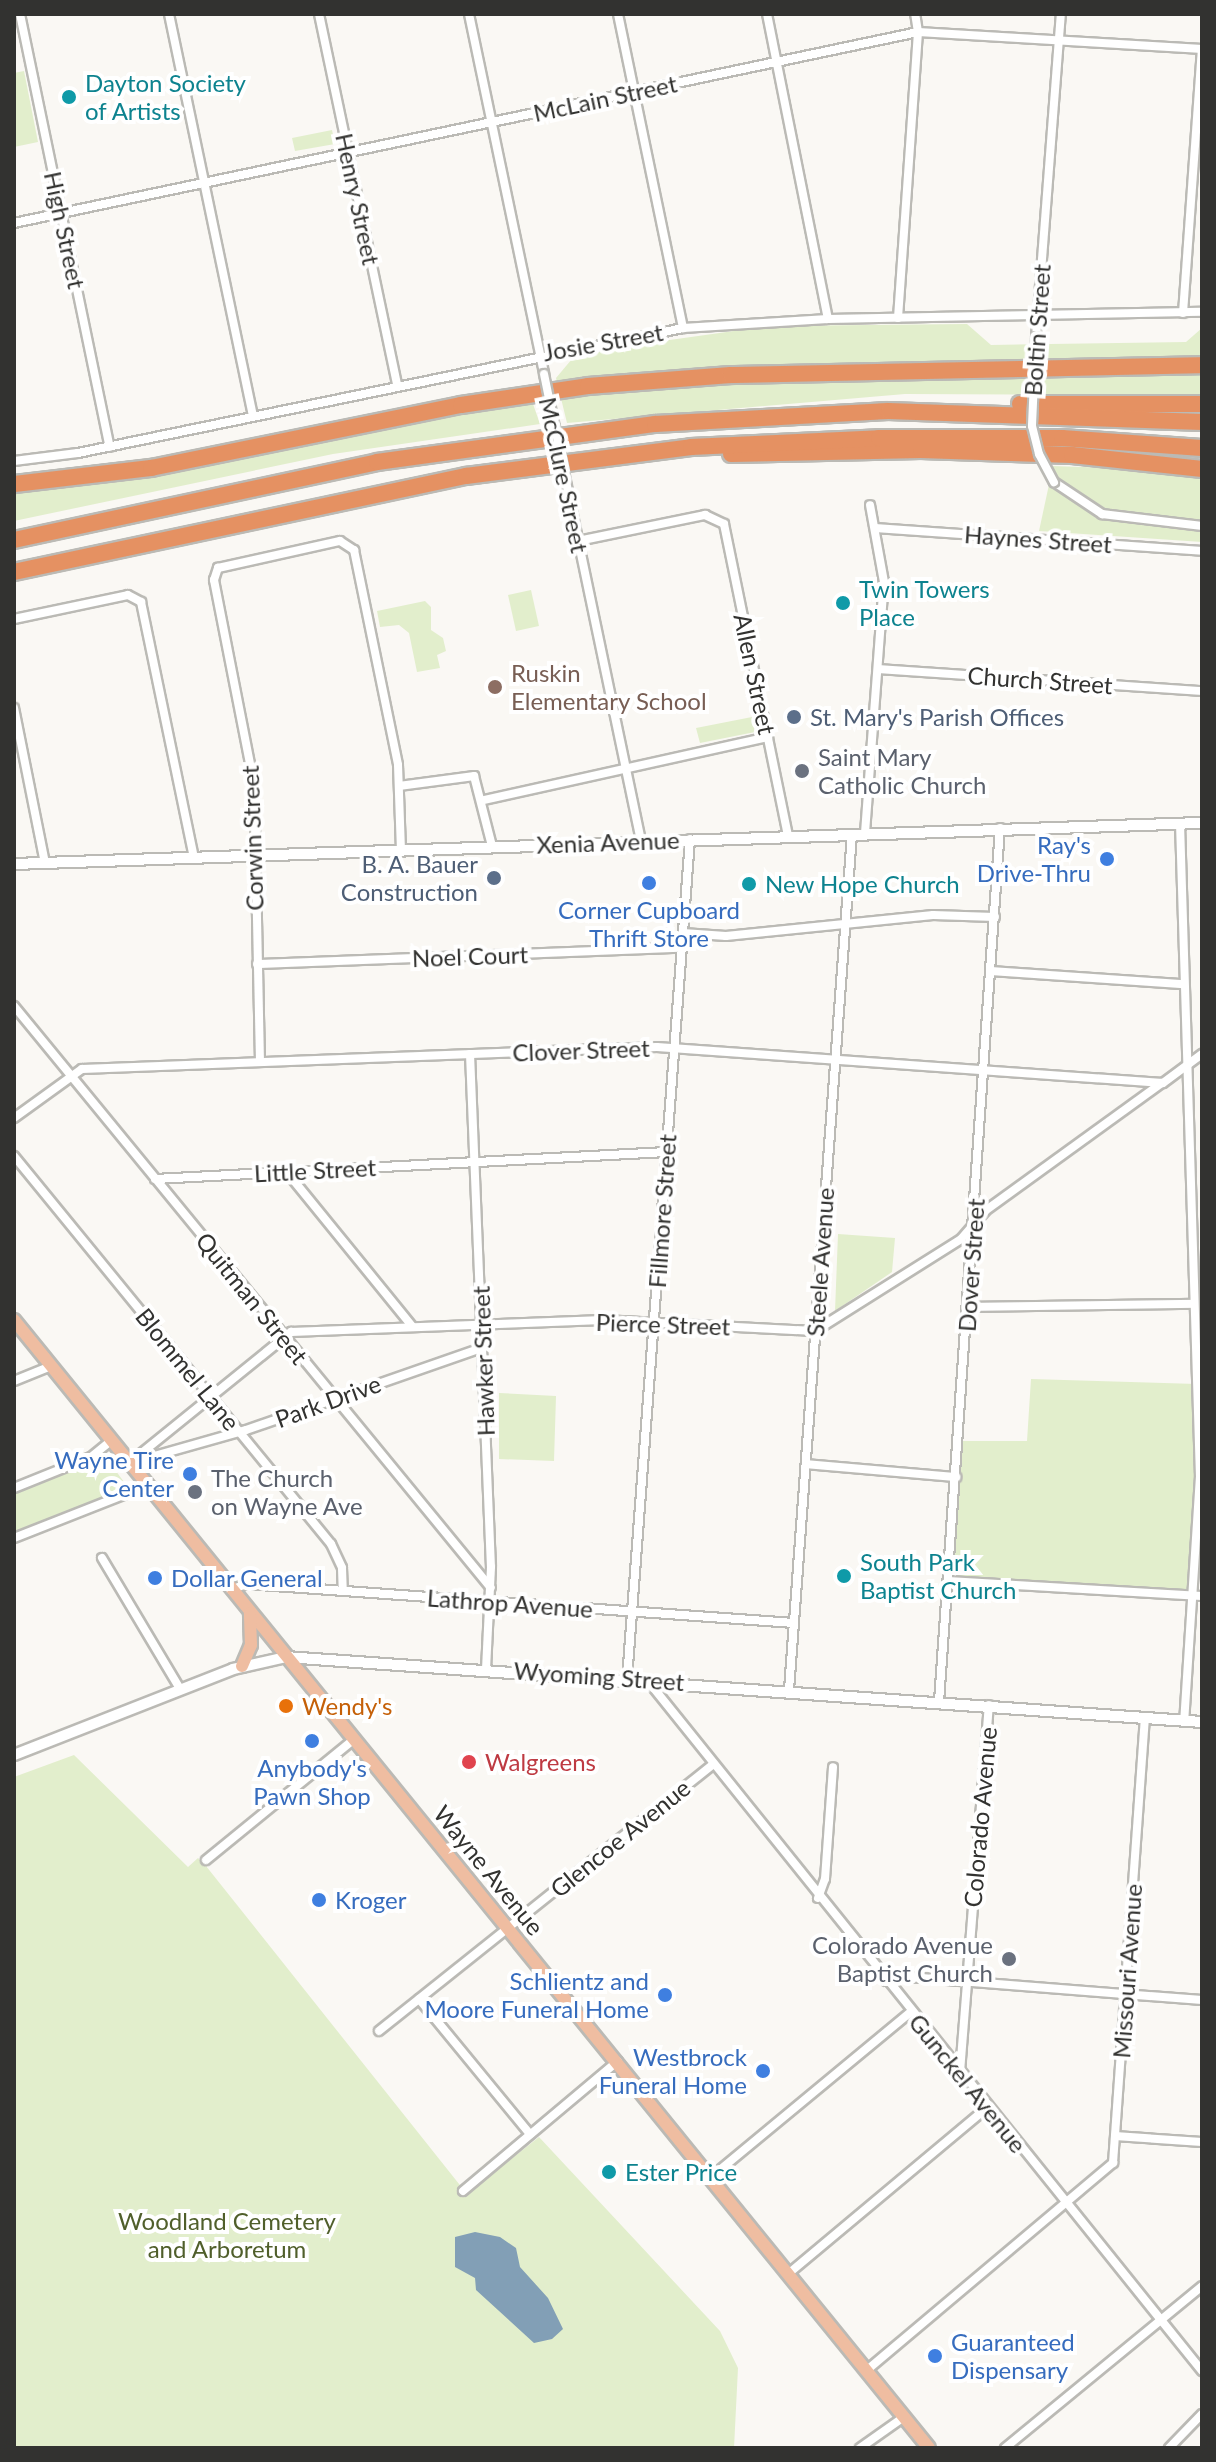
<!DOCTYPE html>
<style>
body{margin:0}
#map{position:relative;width:1216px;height:2462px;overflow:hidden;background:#faf8f4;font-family:Lato,sans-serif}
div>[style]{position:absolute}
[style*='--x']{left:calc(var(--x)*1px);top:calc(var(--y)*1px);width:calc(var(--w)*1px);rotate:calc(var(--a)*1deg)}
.green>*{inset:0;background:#e2eecc}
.water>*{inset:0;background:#829fb6}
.roads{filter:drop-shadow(2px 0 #bbbab5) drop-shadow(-2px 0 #bbbab5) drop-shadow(0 2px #bbbab5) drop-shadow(0 -2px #bbbab5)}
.minor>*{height:8px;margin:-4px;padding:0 4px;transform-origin:4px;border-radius:4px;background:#fff}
.tertiary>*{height:10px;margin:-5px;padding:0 5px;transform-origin:5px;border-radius:5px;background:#fff}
.primary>*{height:12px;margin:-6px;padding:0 6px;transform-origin:6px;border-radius:6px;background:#efbda1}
.motorway>*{height:16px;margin:-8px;padding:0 8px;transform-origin:8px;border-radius:8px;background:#e59162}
.bridges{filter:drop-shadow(2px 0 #bbbab5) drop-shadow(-2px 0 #bbbab5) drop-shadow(0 2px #bbbab5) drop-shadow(0 -2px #bbbab5)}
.minor-bridge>*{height:8px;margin:-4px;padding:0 4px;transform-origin:4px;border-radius:4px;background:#fff}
.dots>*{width:22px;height:22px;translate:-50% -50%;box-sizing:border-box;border:4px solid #fff;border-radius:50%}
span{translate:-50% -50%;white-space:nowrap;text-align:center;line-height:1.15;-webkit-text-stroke:8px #fff;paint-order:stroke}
.culture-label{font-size:24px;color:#0d838f}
.left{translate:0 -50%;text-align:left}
.street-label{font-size:24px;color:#323230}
.education-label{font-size:24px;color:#785e54}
.service-label{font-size:24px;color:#4e5e75}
.right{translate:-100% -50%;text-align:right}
.worship-label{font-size:24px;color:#5b616d}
.shop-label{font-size:24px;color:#366cbe}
.food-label{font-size:24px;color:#c56008}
.health-label{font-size:24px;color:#be3a42}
.park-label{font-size:24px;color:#505f2b}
.frame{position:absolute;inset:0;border:16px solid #323230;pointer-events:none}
</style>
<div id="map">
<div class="green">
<div style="clip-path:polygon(24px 71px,38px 142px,14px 147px,14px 73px)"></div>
<div style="clip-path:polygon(332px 130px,335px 144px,295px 151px,292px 138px)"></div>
<div style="clip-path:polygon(967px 324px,991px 345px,1186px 342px,1202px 328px,1202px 395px,905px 394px,567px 423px,556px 378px,577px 353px,770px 326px)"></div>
<div style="clip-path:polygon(533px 404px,540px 424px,333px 454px,14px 521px,14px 489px,129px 479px,355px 431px)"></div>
<div style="clip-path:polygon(1053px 466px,1202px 471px,1202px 542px,1039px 531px)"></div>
<div style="clip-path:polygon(531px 590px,539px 626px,516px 631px,508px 595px)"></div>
<div style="clip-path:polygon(425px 601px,431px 607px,431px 630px,443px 638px,446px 651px,437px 655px,440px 668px,417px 672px,409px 633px,399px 625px,380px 627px,377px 611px)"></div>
<div style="clip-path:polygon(752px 717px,755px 732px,700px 743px,696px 728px)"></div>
<div style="clip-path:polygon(838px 1234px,895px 1238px,892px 1272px,835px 1311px)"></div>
<div style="clip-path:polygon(1031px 1379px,1197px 1384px,1193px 1597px,948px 1581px,958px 1441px,1027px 1441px)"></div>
<div style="clip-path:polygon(499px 1393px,556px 1396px,554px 1461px,499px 1459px)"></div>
<div style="clip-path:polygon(91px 1457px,107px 1459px,127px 1486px,117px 1497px,14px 1538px,14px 1488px)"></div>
<div style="clip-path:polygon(74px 1755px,188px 1867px,198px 1858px,206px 1866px,467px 2194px,539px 2137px,720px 2331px,738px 2368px,734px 2448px,14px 2448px,14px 1777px)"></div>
</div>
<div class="water">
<div style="clip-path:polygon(475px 2232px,500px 2237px,516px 2248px,520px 2267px,548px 2298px,563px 2329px,552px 2339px,534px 2343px,476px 2290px,475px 2278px,455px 2267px,455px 2237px)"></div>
</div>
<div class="roads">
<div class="minor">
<div style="--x:20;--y:14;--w:442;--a:78.3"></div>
<div style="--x:169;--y:14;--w:410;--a:78.2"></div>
<div style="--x:319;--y:14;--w:379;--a:78.1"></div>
<div style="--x:469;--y:14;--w:368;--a:78.2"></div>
<div style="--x:618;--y:14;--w:321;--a:78.3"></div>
<div style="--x:767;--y:14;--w:311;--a:78.7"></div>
<div style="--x:14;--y:223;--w:924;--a:-11.93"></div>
<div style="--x:918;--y:32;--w:285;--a:3.4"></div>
<div style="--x:1183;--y:313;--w:263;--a:-85.9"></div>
<div style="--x:898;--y:318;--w:287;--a:-86"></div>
<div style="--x:918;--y:32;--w:18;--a:-99"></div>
<div style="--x:1036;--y:337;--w:324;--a:-85.6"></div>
<div style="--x:14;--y:461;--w:64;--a:-7.1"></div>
<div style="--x:78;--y:453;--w:618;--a:-11.67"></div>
<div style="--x:683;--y:328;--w:145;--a:-3.6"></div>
<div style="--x:828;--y:319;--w:374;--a:-1.1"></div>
<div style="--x:1054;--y:482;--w:58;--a:33.7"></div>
<div style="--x:1102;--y:514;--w:101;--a:6.8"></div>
<div style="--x:570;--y:501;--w:347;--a:78.2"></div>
<div style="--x:875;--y:528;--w:328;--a:4"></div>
<div style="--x:578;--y:541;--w:130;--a:-11.6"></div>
<div style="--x:705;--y:515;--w:21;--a:25"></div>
<div style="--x:724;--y:524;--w:319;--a:78.4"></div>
<div style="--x:14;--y:619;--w:116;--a:-11.9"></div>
<div style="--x:128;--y:595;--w:15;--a:28"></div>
<div style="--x:141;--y:602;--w:260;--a:78.3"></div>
<div style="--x:878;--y:669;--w:325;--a:3.9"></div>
<div style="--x:14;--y:708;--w:158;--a:78.7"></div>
<div style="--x:399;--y:786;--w:76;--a:-7.6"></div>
<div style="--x:474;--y:776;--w:72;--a:75.6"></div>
<div style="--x:484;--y:800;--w:291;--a:-12.5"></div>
<div style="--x:1180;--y:823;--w:653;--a:88.25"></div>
<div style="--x:1200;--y:1476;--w:246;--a:93.7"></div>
<div style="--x:865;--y:833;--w:252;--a:-85.7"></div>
<div style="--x:884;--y:582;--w:78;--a:-100.3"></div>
<div style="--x:683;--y:933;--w:43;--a:4"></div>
<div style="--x:726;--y:936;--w:208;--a:-5.8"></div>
<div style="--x:933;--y:915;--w:62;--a:1.8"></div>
<div style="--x:257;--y:964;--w:425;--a:-2.2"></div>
<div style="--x:991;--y:971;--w:193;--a:3.9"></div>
<div style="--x:14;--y:1006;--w:752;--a:50.66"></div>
<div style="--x:470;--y:1054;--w:513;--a:87.66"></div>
<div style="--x:491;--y:1567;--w:101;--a:92.8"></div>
<div style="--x:260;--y:1062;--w:278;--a:-91.2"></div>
<div style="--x:254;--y:784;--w:208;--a:-101.1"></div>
<div style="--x:214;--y:580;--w:13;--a:-72"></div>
<div style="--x:218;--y:568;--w:125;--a:-12.5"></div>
<div style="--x:340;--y:541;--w:17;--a:33"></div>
<div style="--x:354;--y:550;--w:219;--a:78.4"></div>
<div style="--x:398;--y:765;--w:84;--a:88"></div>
<div style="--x:14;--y:1118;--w:84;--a:-35.8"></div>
<div style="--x:82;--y:1069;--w:575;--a:-2.19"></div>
<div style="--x:657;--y:1047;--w:507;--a:4.07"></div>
<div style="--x:1163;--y:1083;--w:49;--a:-36.6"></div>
<div style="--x:14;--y:1156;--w:501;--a:50.75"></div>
<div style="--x:331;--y:1544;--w:26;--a:65"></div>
<div style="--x:342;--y:1568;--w:23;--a:88"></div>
<div style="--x:286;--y:1171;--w:200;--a:50.9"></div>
<div style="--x:155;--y:1179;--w:513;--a:-3.02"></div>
<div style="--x:968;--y:1307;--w:226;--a:-0.8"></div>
<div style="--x:14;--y:1381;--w:40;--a:-22"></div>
<div style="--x:133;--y:1462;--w:117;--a:-15.8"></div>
<div style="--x:246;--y:1430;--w:250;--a:-19.2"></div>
<div style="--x:128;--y:1464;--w:210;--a:-39"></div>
<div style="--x:291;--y:1332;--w:312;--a:-2.2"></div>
<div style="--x:603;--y:1320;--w:212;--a:3"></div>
<div style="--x:815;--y:1331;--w:173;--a:-32.2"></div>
<div style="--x:961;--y:1239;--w:37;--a:-49"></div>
<div style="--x:985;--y:1211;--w:218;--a:-35.9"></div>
<div style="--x:806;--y:1464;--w:151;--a:5"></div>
<div style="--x:14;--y:1488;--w:83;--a:-21.9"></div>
<div style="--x:91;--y:1457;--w:26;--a:-39"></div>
<div style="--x:14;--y:1538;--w:142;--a:-21.5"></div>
<div style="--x:102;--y:1558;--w:152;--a:59.2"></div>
<div style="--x:948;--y:1581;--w:254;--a:3.4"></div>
<div style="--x:231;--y:1590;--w:16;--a:-22"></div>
<div style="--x:246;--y:1584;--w:549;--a:4.07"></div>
<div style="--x:627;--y:1679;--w:842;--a:-85.71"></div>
<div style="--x:648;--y:1681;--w:885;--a:51.24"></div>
<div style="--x:789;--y:1690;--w:858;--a:-85.79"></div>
<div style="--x:939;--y:1702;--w:876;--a:-86.01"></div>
<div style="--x:206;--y:1860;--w:190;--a:-39.2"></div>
<div style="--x:818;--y:1898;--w:20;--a:-70"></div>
<div style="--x:825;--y:1879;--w:112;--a:-85.9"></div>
<div style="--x:886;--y:1981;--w:11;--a:-27"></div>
<div style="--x:896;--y:1976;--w:307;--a:4.5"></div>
<div style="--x:419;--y:1999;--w:175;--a:50.6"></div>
<div style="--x:379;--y:2031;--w:425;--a:-38.6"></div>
<div style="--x:960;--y:2072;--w:368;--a:-85.5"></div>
<div style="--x:1115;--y:2136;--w:87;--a:3.9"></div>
<div style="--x:710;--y:2178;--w:261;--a:-39.6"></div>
<div style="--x:463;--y:2191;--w:202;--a:-40"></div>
<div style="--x:788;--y:2274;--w:261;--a:-39.9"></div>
<div style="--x:867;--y:2370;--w:322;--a:-40.1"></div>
<div style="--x:1113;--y:2163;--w:446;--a:-85.9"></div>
<div style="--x:860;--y:2448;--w:54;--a:-35.2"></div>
<div style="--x:1005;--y:2448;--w:255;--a:-39.4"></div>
<div style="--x:1169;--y:2448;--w:47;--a:-45.9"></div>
</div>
<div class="tertiary">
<div style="--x:14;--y:864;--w:1189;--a:-1.98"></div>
<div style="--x:14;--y:1755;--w:235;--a:-21.4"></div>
<div style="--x:233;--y:1669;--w:54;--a:-12.8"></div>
<div style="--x:286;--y:1657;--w:918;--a:4.06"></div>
</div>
<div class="primary">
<div style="--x:14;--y:1320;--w:1452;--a:50.95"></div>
<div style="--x:242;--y:1666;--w:23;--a:-67"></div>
<div style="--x:251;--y:1645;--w:32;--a:-92"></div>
</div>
<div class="motorway">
<div style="--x:1020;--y:404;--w:182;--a:0"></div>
<div style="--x:731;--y:454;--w:190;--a:-1.2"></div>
<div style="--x:921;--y:450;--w:151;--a:1.9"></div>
<div style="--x:1072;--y:455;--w:131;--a:6.1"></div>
<div style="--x:14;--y:484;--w:138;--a:-6.7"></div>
<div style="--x:151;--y:468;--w:316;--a:-11.5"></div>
<div style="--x:461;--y:405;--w:128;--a:-8.5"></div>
<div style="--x:588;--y:386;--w:143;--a:-4.4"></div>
<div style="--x:731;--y:375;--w:471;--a:-1.2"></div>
<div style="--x:14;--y:540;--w:371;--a:-12.1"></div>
<div style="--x:377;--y:462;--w:281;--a:-7.8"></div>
<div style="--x:655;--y:424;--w:234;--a:-3.2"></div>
<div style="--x:889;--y:411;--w:313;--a:2"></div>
<div style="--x:14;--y:572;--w:462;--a:-12"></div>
<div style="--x:466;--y:476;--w:227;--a:-7.3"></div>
<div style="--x:691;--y:447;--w:188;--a:-2.7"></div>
<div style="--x:879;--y:438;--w:183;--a:0"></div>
<div style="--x:1062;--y:438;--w:140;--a:4.1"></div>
</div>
</div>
<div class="bridges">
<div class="minor-bridge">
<div style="--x:1036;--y:337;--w:89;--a:92.6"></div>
<div style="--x:1032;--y:426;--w:29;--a:76"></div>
<div style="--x:1039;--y:454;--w:32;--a:62"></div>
<div style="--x:544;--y:374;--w:130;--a:78.4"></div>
</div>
</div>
<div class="dots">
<div style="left:69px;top:97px;background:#0f9aa8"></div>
<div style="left:843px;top:603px;background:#0f9aa8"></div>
<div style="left:495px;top:687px;background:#8d6e63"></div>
<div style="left:794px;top:717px;background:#5c6f8a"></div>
<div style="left:802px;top:771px;background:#6b7280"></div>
<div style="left:1107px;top:859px;background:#3f7fe0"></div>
<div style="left:494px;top:878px;background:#5c6f8a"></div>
<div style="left:649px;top:883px;background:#3f7fe0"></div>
<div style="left:749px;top:884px;background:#0f9aa8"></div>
<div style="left:190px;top:1474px;background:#3f7fe0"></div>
<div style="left:195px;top:1492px;background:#6b7280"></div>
<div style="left:844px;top:1576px;background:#0f9aa8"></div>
<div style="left:155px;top:1578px;background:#3f7fe0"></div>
<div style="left:286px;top:1706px;background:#e8710a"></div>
<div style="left:312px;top:1741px;background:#3f7fe0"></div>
<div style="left:469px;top:1762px;background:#e0444e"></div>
<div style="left:319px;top:1900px;background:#3f7fe0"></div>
<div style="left:1009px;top:1959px;background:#6b7280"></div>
<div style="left:665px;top:1995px;background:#3f7fe0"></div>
<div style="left:763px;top:2071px;background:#3f7fe0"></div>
<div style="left:609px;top:2172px;background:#0f9aa8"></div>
<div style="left:935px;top:2356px;background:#3f7fe0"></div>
</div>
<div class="culture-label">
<span class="left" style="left:85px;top:97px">Dayton Society<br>of Artists</span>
<span class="left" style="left:859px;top:603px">Twin Towers<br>Place</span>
<span class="left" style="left:765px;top:884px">New Hope Church</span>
<span class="left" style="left:860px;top:1576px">South Park<br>Baptist Church</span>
<span class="left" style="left:625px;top:2172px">Ester Price</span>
</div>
<div class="street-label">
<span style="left:605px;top:98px;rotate:-12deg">McLain Street</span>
<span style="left:358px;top:199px;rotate:78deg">Henry Street</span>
<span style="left:65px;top:230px;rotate:78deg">High Street</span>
<span style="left:1037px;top:330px;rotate:-86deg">Boltin Street</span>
<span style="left:603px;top:342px;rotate:-10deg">Josie Street</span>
<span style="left:564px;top:475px;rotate:78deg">McClure Street</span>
<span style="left:1038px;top:539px;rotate:4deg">Haynes Street</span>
<span style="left:755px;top:674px;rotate:78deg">Allen Street</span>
<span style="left:1040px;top:680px;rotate:4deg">Church Street</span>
<span style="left:252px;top:838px;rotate:-92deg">Corwin Street</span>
<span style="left:608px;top:842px;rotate:-2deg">Xenia Avenue</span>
<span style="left:470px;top:956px;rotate:-2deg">Noel Court</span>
<span style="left:581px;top:1050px;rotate:-2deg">Clover Street</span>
<span style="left:315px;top:1170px;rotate:-3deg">Little Street</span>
<span style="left:662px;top:1211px;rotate:-86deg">Fillmore Street</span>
<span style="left:820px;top:1262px;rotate:-86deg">Steele Avenue</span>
<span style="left:971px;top:1265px;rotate:-86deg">Dover Street</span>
<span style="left:252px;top:1298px;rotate:51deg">Quitman Street</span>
<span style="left:663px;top:1324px;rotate:2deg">Pierce Street</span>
<span style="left:483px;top:1361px;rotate:-92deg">Hawker Street</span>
<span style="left:188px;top:1369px;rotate:51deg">Blommel Lane</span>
<span style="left:328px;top:1401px;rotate:-20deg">Park Drive</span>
<span style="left:510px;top:1603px;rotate:4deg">Lathrop Avenue</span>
<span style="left:599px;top:1676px;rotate:4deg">Wyoming Street</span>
<span style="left:980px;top:1817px;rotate:-85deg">Colorado Avenue</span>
<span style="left:620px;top:1838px;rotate:-39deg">Glencoe Avenue</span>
<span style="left:489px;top:1870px;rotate:51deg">Wayne Avenue</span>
<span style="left:1127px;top:1971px;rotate:-86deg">Missouri Avenue</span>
<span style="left:968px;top:2083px;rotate:51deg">Gunckel Avenue</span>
</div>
<div class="education-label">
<span class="left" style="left:511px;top:687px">Ruskin<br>Elementary School</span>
</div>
<div class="service-label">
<span class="left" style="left:810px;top:717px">St. Mary's Parish Offices</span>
<span class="right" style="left:478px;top:878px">B. A. Bauer<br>Construction</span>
</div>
<div class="worship-label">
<span class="left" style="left:818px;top:771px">Saint Mary<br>Catholic Church</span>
<span class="left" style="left:211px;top:1492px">The Church<br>on Wayne Ave</span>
<span class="right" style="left:993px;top:1959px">Colorado Avenue<br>Baptist Church</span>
</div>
<div class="shop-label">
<span class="right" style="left:1091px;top:859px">Ray's<br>Drive-Thru</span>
<span style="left:649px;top:924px">Corner Cupboard<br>Thrift Store</span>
<span class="right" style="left:174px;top:1474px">Wayne Tire<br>Center</span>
<span class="left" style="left:171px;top:1578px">Dollar General</span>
<span style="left:312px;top:1782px">Anybody's<br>Pawn Shop</span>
<span class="left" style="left:335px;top:1900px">Kroger</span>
<span class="right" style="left:649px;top:1995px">Schlientz and<br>Moore Funeral Home</span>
<span class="right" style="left:747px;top:2071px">Westbrock<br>Funeral Home</span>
<span class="left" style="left:951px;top:2356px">Guaranteed<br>Dispensary</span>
</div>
<div class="food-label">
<span class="left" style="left:302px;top:1706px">Wendy's</span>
</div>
<div class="health-label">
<span class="left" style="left:485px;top:1762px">Walgreens</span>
</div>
<div class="park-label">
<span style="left:227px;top:2235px">Woodland Cemetery<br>and Arboretum</span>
</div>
<div class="frame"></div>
</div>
